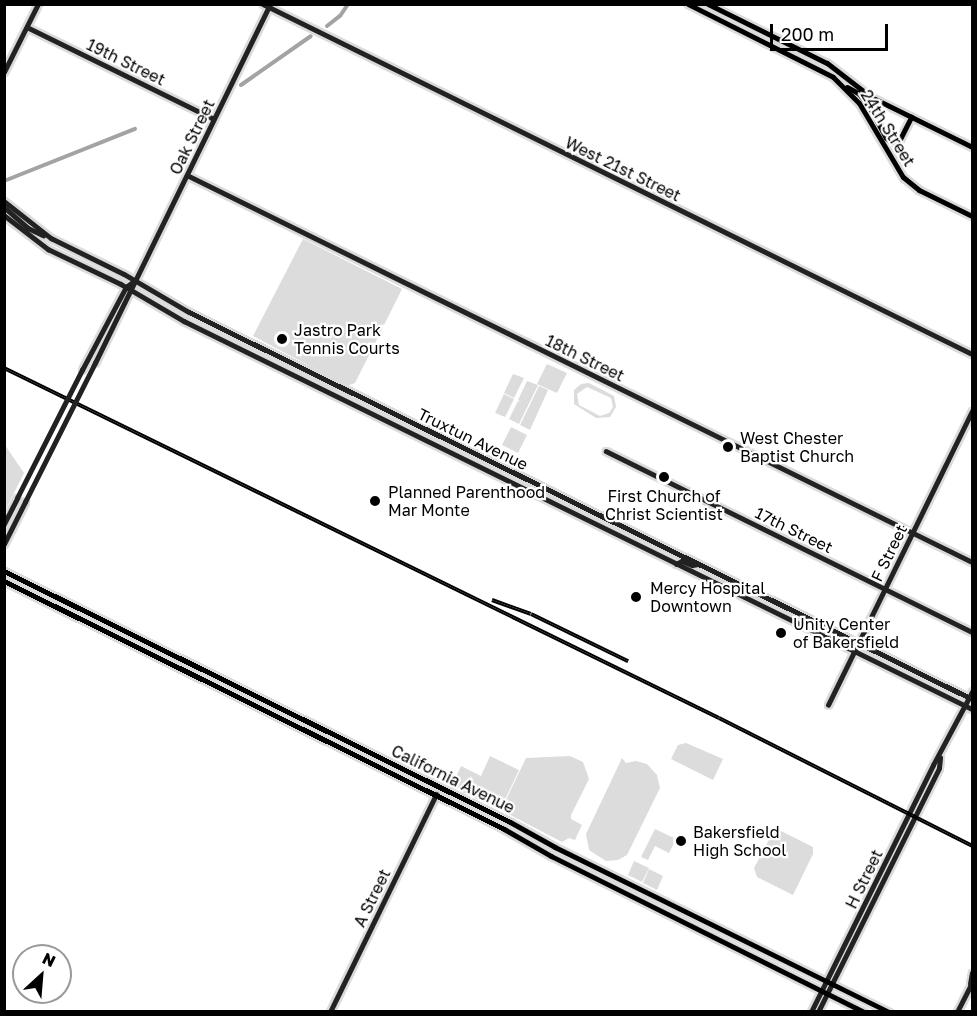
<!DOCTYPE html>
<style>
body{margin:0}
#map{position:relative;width:977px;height:1016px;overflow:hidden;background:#fff;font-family:"Golos Text",sans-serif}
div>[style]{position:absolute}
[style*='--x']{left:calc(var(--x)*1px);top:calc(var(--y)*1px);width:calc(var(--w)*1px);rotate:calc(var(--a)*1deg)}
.green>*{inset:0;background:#dcdcdc}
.canal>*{height:4px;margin:-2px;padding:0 2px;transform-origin:2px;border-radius:2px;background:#a3a3a3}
.roads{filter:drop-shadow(2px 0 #dbdbdb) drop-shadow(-2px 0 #dbdbdb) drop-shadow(0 2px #dbdbdb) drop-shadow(0 -2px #dbdbdb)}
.secondary>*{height:4.5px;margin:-2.25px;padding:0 2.25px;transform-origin:2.25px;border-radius:2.25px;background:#222}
.primary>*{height:5px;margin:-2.5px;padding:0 2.5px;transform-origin:2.5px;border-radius:2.5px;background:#000}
.rail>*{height:4px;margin-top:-2px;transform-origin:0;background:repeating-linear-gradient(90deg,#fff 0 4.5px,#000 0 9px);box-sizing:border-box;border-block:2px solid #000}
.secondary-bridge>*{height:4.5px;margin:-2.25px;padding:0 2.25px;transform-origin:2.25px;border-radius:2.25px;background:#222}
.dots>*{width:16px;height:16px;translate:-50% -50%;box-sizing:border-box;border:3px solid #fff;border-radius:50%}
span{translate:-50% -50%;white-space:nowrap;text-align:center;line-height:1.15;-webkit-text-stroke:4.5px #fff;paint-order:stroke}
.street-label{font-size:16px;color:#000}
.poi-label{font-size:16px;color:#000}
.left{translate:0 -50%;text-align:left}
.frame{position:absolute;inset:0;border:6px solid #000;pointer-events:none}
.north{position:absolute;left:12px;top:944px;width:60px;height:60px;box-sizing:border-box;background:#fff;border:2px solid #999;border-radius:50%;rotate:26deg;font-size:16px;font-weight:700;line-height:24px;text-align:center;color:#000}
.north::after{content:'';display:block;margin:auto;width:21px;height:27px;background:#000;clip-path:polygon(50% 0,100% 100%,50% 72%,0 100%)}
.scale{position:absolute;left:770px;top:24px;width:118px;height:27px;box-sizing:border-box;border:3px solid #000;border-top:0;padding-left:8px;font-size:18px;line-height:21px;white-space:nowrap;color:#000;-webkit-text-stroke:4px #fff;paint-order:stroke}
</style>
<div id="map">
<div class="green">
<div style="clip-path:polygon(303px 239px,402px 289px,355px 383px,347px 386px,253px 336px)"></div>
<div style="clip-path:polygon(547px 364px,567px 373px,557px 393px,537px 384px)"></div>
<div style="clip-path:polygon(513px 374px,524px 378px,514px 398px,504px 393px)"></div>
<div style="clip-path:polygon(527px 381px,538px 385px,519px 424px,509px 419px,518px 401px,521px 402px,518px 400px)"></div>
<div style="clip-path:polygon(evenodd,589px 383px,614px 396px,616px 407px,610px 417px,596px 418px,574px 404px,574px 390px,581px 384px,589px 383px,587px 387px,611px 398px,613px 407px,609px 413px,600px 416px,579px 405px,577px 394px,587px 387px)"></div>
<div style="clip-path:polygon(539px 386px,548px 390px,530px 430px,520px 425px)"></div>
<div style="clip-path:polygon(504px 394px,514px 399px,505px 417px,495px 413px)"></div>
<div style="clip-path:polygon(511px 427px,527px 435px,518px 453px,502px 445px)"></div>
<div style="clip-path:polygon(5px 445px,24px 473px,5px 511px)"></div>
<div style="clip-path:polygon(496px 449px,515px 457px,510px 466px,492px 458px)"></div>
<div style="clip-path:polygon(4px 578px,30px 587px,205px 674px,207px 678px)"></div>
<div style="clip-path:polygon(217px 683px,318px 730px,321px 734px)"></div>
<div style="clip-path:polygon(332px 739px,351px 746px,431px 787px,397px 771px)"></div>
<div style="clip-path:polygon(686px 743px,723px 759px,713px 780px,671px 759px,678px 745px)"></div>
<div style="clip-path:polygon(490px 756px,519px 770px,500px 810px,451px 787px,461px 766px,481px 776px)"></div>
<div style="clip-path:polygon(570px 756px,583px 762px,589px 779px,571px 815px,571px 819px,582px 825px,575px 840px,569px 838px,562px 842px,501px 810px,526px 758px)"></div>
<div style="clip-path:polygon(622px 758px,626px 763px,636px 761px,647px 764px,657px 775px,660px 788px,627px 855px,618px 860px,606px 861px,589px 850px,586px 834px)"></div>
<div style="clip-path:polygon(775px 828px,813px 847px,813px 854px,793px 895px,757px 877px,754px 868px)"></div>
<div style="clip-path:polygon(655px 829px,676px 839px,669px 853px,655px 846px,648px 860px,641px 857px)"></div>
<div style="clip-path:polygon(634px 861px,649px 868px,642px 882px,628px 875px)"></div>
<div style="clip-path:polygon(649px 869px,663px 876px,657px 890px,643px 883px)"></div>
</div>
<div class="canal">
<div style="--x:327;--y:26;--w:16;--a:-38"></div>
<div style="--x:340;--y:16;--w:14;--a:-56"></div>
<div style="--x:241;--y:85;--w:85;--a:-35"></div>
<div style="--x:4;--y:181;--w:141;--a:-21.7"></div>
</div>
<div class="roads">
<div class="secondary">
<div style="--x:263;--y:4;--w:791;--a:26.27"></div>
<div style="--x:27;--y:27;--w:208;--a:26.2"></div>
<div style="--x:4;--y:72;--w:76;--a:-63.4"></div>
<div style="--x:187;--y:175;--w:875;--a:26.24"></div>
<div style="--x:4;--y:201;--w:60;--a:38.2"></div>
<div style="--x:51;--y:238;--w:81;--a:26.3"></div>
<div style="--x:124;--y:274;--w:75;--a:30.3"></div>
<div style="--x:189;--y:312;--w:873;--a:26.3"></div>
<div style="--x:4;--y:207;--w:32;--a:41"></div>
<div style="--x:28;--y:228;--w:17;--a:25"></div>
<div style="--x:4;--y:215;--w:56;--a:37.7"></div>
<div style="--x:48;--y:249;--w:81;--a:25.6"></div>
<div style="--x:121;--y:284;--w:73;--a:30.4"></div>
<div style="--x:184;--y:321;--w:878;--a:26.21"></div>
<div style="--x:95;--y:363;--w:399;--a:-64"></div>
<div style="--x:82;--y:370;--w:94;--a:-62.1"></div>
<div style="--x:126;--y:287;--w:10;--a:-37"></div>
<div style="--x:606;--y:451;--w:408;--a:26.3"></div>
<div style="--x:4;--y:524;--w:29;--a:-63"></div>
<div style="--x:4;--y:544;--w:47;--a:-63.4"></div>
<div style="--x:676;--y:564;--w:7;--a:-27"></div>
<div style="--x:682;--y:561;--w:11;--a:22"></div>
<div style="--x:692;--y:565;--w:6;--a:-9"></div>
<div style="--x:828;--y:705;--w:327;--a:-63.9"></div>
<div style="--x:970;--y:984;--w:11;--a:-80"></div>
<div style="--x:330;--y:1012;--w:242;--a:-64"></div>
<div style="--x:811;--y:1012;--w:275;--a:-63.7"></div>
<div style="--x:933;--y:765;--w:83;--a:-61.9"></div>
<div style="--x:818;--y:1012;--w:272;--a:-63.6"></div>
<div style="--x:939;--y:768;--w:10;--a:-84"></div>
<div style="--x:957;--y:1012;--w:34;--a:-63"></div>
</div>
<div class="primary">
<div style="--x:688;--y:4;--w:162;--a:26.7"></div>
<div style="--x:833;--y:77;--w:37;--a:45"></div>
<div style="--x:859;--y:103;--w:86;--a:59.3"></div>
<div style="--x:903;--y:177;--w:21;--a:39"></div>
<div style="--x:919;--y:190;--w:59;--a:26.1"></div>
<div style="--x:708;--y:4;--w:133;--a:26.4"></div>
<div style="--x:827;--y:63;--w:56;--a:37.7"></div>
<div style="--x:871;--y:97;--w:113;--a:26.3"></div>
<div style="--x:847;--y:87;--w:13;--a:29"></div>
<div style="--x:858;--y:93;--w:17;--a:50"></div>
<div style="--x:869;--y:106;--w:36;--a:62"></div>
<div style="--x:886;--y:138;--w:6;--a:39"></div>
<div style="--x:891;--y:142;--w:9;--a:-18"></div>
<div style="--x:900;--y:139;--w:25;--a:-63"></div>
<div style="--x:4;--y:571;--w:565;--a:26.38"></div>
<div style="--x:510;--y:822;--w:51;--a:29.1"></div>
<div style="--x:555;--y:847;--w:373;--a:26.3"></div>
<div style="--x:4;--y:581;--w:558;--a:26.38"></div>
<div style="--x:504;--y:829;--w:54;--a:29.9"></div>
<div style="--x:551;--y:856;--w:350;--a:26.5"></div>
</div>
</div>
<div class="rail">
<div style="--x:4;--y:368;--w:796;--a:26.08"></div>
<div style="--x:719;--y:718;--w:284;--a:26.8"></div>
<div style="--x:492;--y:600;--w:41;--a:19.7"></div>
<div style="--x:531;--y:614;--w:108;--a:25.9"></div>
</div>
<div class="secondary-bridge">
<div style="--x:17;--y:498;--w:144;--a:-63.1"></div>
<div style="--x:25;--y:502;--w:156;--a:-63.3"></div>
</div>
<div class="dots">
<div style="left:282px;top:339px;background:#000"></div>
<div style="left:728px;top:447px;background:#000"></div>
<div style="left:664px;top:477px;background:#000"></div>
<div style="left:375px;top:501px;background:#000"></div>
<div style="left:636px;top:597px;background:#000"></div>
<div style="left:781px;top:633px;background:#000"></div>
<div style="left:681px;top:841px;background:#000"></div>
</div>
<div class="street-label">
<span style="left:126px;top:62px;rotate:26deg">19th Street</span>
<span style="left:888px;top:128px;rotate:58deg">24th Street</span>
<span style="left:192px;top:137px;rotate:-64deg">Oak Street</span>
<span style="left:623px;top:169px;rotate:26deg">West 21st Street</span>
<span style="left:585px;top:358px;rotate:26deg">18th Street</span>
<span style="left:473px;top:439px;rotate:26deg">Truxtun Avenue</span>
<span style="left:794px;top:530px;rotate:26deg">17th Street</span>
<span style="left:889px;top:553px;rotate:-64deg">F Street</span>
<span style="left:453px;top:779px;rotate:26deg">California Avenue</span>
<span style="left:864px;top:879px;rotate:-64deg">H Street</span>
<span style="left:372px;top:898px;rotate:-64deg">A Street</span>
</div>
<div class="poi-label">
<span class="left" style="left:294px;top:339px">Jastro Park<br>Tennis Courts</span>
<span class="left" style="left:740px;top:447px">West Chester<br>Baptist Church</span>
<span class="left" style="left:388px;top:501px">Planned Parenthood<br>Mar Monte</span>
<span style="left:664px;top:505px">First Church of<br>Christ Scientist</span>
<span class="left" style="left:650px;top:597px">Mercy Hospital<br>Downtown</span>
<span class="left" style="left:793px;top:633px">Unity Center<br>of Bakersfield</span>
<span class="left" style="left:693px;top:841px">Bakersfield<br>High School</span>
</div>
<div class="frame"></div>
<div class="north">N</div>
<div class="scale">200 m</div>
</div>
